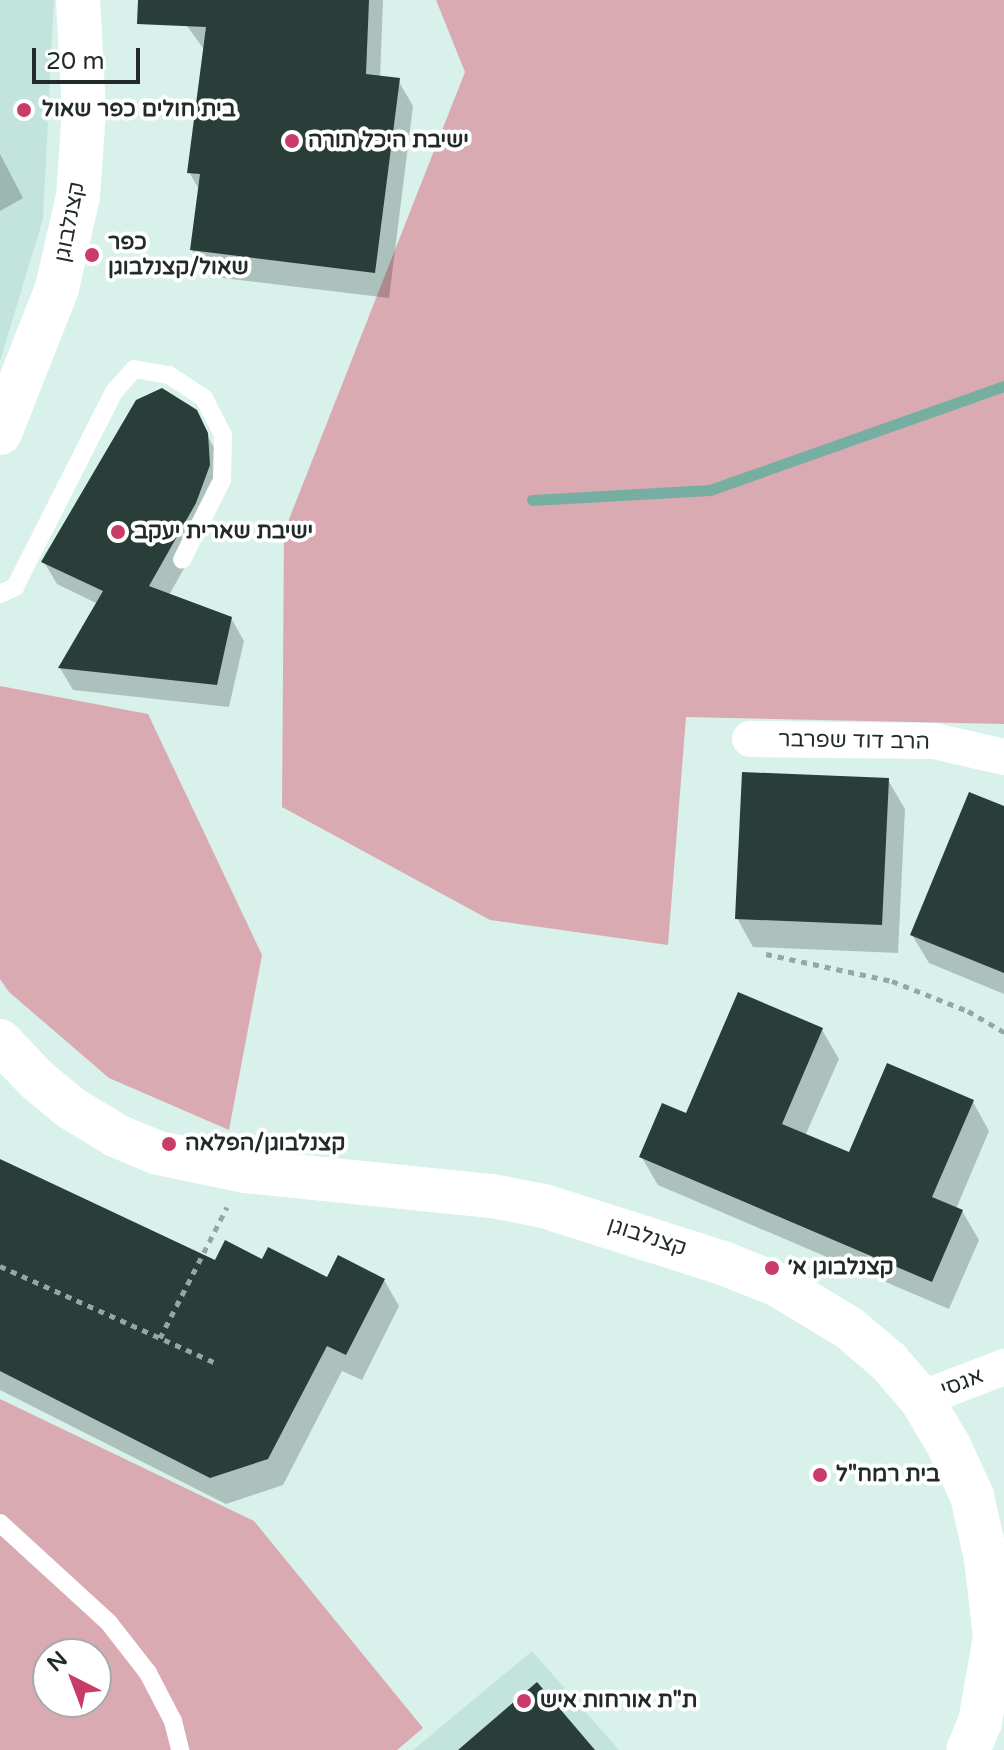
<!DOCTYPE html>
<meta charset="utf-8">
<style>
body{margin:0}
#map{position:relative;width:1004px;height:1750px;overflow:hidden;background:#d8f1eb;font-family:"Varela Round",Heebo,sans-serif}
div>[style]{position:absolute}
[style*='--x']{left:calc(var(--x)*1px);top:calc(var(--y)*1px);width:calc(var(--w)*1px);rotate:calc(var(--a)*1deg)}
.built>*{inset:0;background:#c3e4dd}
.green>*{inset:0;background:#daaab3}
.shadow>*{inset:0;background:#0003}
.stream>*{height:11px;margin:-5.5px;padding:0 5.5px;transform-origin:5.5px;border-radius:5.5px;background:#76afa2}
.building>*{inset:0;background:#293e39}
.path>*{height:5px;margin-top:-2.5px;transform-origin:0;background:repeating-linear-gradient(90deg,#94a7a3 0 6px,transparent 0 12px)}
.lane>*{height:18px;margin:-9px;padding:0 9px;transform-origin:9px;border-radius:9px;background:#fff}
.street>*{height:36px;margin:-18px;padding:0 18px;transform-origin:18px;border-radius:18px;background:#fff}
.secondary>*{height:44px;margin:-22px;padding:0 22px;transform-origin:22px;border-radius:22px;background:#fff}
.dots>*{width:22px;height:22px;translate:-50% -50%;box-sizing:border-box;border:4px solid #fff;border-radius:50%}
span{translate:-50% -50%;white-space:nowrap;text-align:center;line-height:1.15;-webkit-text-stroke:8px #fff;paint-order:stroke}
.poi-label{font-size:22px;color:#222b29;font-weight:700}
.left{translate:0 -50%;text-align:left}
.street-label{font-size:22px;color:#222b29}
.north{position:absolute;left:32px;top:1638px;width:80px;height:80px;box-sizing:border-box;background:#fff;border:2px solid #a7aaa9;border-radius:50%;rotate:318deg;font-size:22px;font-weight:700;line-height:32px;text-align:center;color:#222b29}
.north::after{content:'';display:block;margin:auto;width:28px;height:36px;background:#c93c68;clip-path:polygon(50% 0,100% 100%,50% 72%,0 100%)}
.scale{position:absolute;left:32px;top:48px;width:108px;height:36px;box-sizing:border-box;border:4px solid #222b29;border-top:0;padding-left:10px;font-size:24px;line-height:28px;white-space:nowrap;color:#222b29;-webkit-text-stroke:6px #fff;paint-order:stroke}
</style>
<div id="map">
<div class="built">
<div style="clip-path:polygon(0 0,54px 0,43px 219px,0 361px)"></div>
<div style="clip-path:polygon(532px 1651px,619px 1750px,413px 1750px)"></div>
</div>
<div class="green">
<div style="clip-path:polygon(436px 0,1004px 0,1004px 724px,686px 717px,668px 945px,490px 920px,282px 807px,284px 532px,465px 72px)"></div>
<div style="clip-path:polygon(0 686px,148px 714px,262px 955px,229px 1130px,109px 1078px,9px 992px,0 979px)"></div>
<div style="clip-path:polygon(evenodd,0 1399px,254px 1521px,423px 1728px,397px 1750px,0 1750px,0 1399px,48px 1654px,96px 1654px,96px 1702px,48px 1702px,48px 1654px)"></div>
</div>
<div class="shadow">
<div style="clip-path:polygon(188px 0,383px 0,380px 78px,398px 80px,413px 106px,389px 298px,207px 276px,192px 250px,200px 191px,189px 172px,205px 51px,187px 26px)"></div>
<div style="clip-path:polygon(0 154px,23px 198px,0 211px)"></div>
<div style="clip-path:polygon(162px 390px,190px 405px,220px 458px,208px 526px,169px 595px,231px 618px,244px 641px,229px 707px,73px 690px,60px 668px,98px 604px,57px 584px,44px 562px)"></div>
<div style="clip-path:polygon(888px 780px,905px 809px,898px 953px,753px 947px,737px 918px)"></div>
<div style="clip-path:polygon(1004px 808px,1004px 994px,929px 963px,912px 935px)"></div>
<div style="clip-path:polygon(822px 1030px,839px 1059px,805px 1136px,850px 1155px,973px 1102px,989px 1131px,956px 1209px,962px 1211px,979px 1240px,949px 1309px,658px 1185px,641px 1156px,687px 1116px)"></div>
<div style="clip-path:polygon(0 1173px,216px 1263px,263px 1262px,328px 1280px,384px 1280px,399px 1306px,362px 1380px,342px 1371px,283px 1485px,226px 1504px,0 1390px)"></div>
</div>
<div class="stream">
<div style="--x:532;--y:500;--w:178;--a:-3.2"></div>
<div style="--x:710;--y:490;--w:312;--a:-19.5"></div>
</div>
<div class="building">
<div style="clip-path:polygon(138px 0,369px 0,366px 74px,400px 78px,375px 273px,190px 250px,200px 174px,187px 173px,206px 27px,137px 24px)"></div>
<div style="clip-path:polygon(162px 388px,197px 410px,208px 433px,210px 465px,196px 503px,149px 586px,232px 617px,217px 685px,58px 668px,103px 591px,41px 562px,136px 400px)"></div>
<div style="clip-path:polygon(742px 772px,889px 778px,882px 925px,735px 919px)"></div>
<div style="clip-path:polygon(969px 792px,1004px 806px,1004px 973px,910px 935px)"></div>
<div style="clip-path:polygon(738px 992px,823px 1028px,782px 1124px,849px 1152px,887px 1063px,974px 1100px,932px 1197px,963px 1210px,932px 1282px,639px 1157px,662px 1103px,686px 1113px)"></div>
<div style="clip-path:polygon(0 1159px,215px 1260px,225px 1240px,262px 1259px,268px 1247px,327px 1277px,338px 1255px,385px 1279px,346px 1355px,327px 1346px,268px 1459px,210px 1478px,0 1371px)"></div>
<div style="clip-path:polygon(537px 1682px,595px 1750px,458px 1750px)"></div>
</div>
<div class="path">
<div style="--x:766;--y:954;--w:129;--a:12.1"></div>
<div style="--x:892;--y:981;--w:82;--a:21.5"></div>
<div style="--x:968;--y:1011;--w:42;--a:30.3"></div>
<div style="--x:0;--y:1266;--w:235;--a:24.2"></div>
<div style="--x:160;--y:1338;--w:147;--a:-62.9"></div>
</div>
<div class="lane">
<div style="--x:0;--y:594;--w:17;--a:-25"></div>
<div style="--x:15;--y:587;--w:219;--a:-63.1"></div>
<div style="--x:114;--y:392;--w:30;--a:-49"></div>
<div style="--x:134;--y:369;--w:36;--a:10"></div>
<div style="--x:169;--y:375;--w:42;--a:33.3"></div>
<div style="--x:204;--y:398;--w:42;--a:62.8"></div>
<div style="--x:223;--y:435;--w:45;--a:91.3"></div>
<div style="--x:222;--y:480;--w:89;--a:116.6"></div>
<div style="--x:0;--y:1523;--w:148;--a:42.5"></div>
<div style="--x:109;--y:1623;--w:63;--a:52"></div>
<div style="--x:148;--y:1673;--w:54;--a:62.5"></div>
<div style="--x:173;--y:1721;--w:30;--a:76"></div>
</div>
<div class="street">
<div style="--x:750;--y:739;--w:184;--a:0.6"></div>
<div style="--x:934;--y:741;--w:72;--a:12.9"></div>
<div style="--x:921;--y:1399;--w:89;--a:-21.1"></div>
</div>
<div class="secondary">
<div style="--x:0;--y:433;--w:156;--a:-68.5"></div>
<div style="--x:57;--y:288;--w:94;--a:-77.1"></div>
<div style="--x:78;--y:196;--w:86;--a:-86"></div>
<div style="--x:84;--y:110;--w:110;--a:-93.1"></div>
<div style="--x:0;--y:1041;--w:52;--a:46.5"></div>
<div style="--x:36;--y:1079;--w:45;--a:39.6"></div>
<div style="--x:71;--y:1108;--w:54;--a:31.3"></div>
<div style="--x:117;--y:1136;--w:44;--a:22.5"></div>
<div style="--x:158;--y:1153;--w:89;--a:11.7"></div>
<div style="--x:245;--y:1171;--w:248;--a:5.8"></div>
<div style="--x:492;--y:1196;--w:53;--a:10.9"></div>
<div style="--x:544;--y:1206;--w:185;--a:17.7"></div>
<div style="--x:720;--y:1262;--w:62;--a:21.6"></div>
<div style="--x:778;--y:1285;--w:83;--a:31.2"></div>
<div style="--x:849;--y:1328;--w:51;--a:40.2"></div>
<div style="--x:888;--y:1361;--w:50;--a:49"></div>
<div style="--x:921;--y:1399;--w:55;--a:59.2"></div>
<div style="--x:949;--y:1446;--w:55;--a:65.3"></div>
<div style="--x:972;--y:1496;--w:64;--a:77.3"></div>
<div style="--x:986;--y:1558;--w:80;--a:83.5"></div>
<div style="--x:995;--y:1637;--w:86;--a:100"></div>
<div style="--x:980;--y:1722;--w:30;--a:113"></div>
</div>
<div class="dots">
<div style="left:24px;top:110px;background:#c93c68"></div>
<div style="left:292px;top:141px;background:#c93c68"></div>
<div style="left:92px;top:255px;background:#c93c68"></div>
<div style="left:118px;top:532px;background:#c93c68"></div>
<div style="left:169px;top:1144px;background:#c93c68"></div>
<div style="left:772px;top:1268px;background:#c93c68"></div>
<div style="left:820px;top:1475px;background:#c93c68"></div>
<div style="left:524px;top:1701px;background:#c93c68"></div>
</div>
<div class="poi-label">
<span class="left" style="left:42px;top:110px">בית חולים כפר שאול</span>
<span class="left" style="left:308px;top:141px">ישיבת היכל תורה</span>
<span class="left" style="left:108px;top:255px">כפר<br>שאול/קצנלבוגן</span>
<span class="left" style="left:134px;top:532px">ישיבת שארית יעקב</span>
<span class="left" style="left:185px;top:1144px">קצנלבוגן/הפלאה</span>
<span class="left" style="left:788px;top:1268px">קצנלבוגן א׳</span>
<span class="left" style="left:836px;top:1475px">בית רמח"ל</span>
<span class="left" style="left:540px;top:1701px">ת"ת אורחות איש</span>
</div>
<div class="street-label">
<span style="left:70px;top:222px;rotate:-79deg">קצנלבוגן</span>
<span style="left:854px;top:741px;rotate:1deg">הרב דוד שפרבר</span>
<span style="left:647px;top:1237px;rotate:18deg">קצנלבוגן</span>
<span style="left:962px;top:1383px;rotate:-21deg">אגסי</span>
</div>
<div class="north">N</div>
<div class="scale">20 m</div>
</div>
